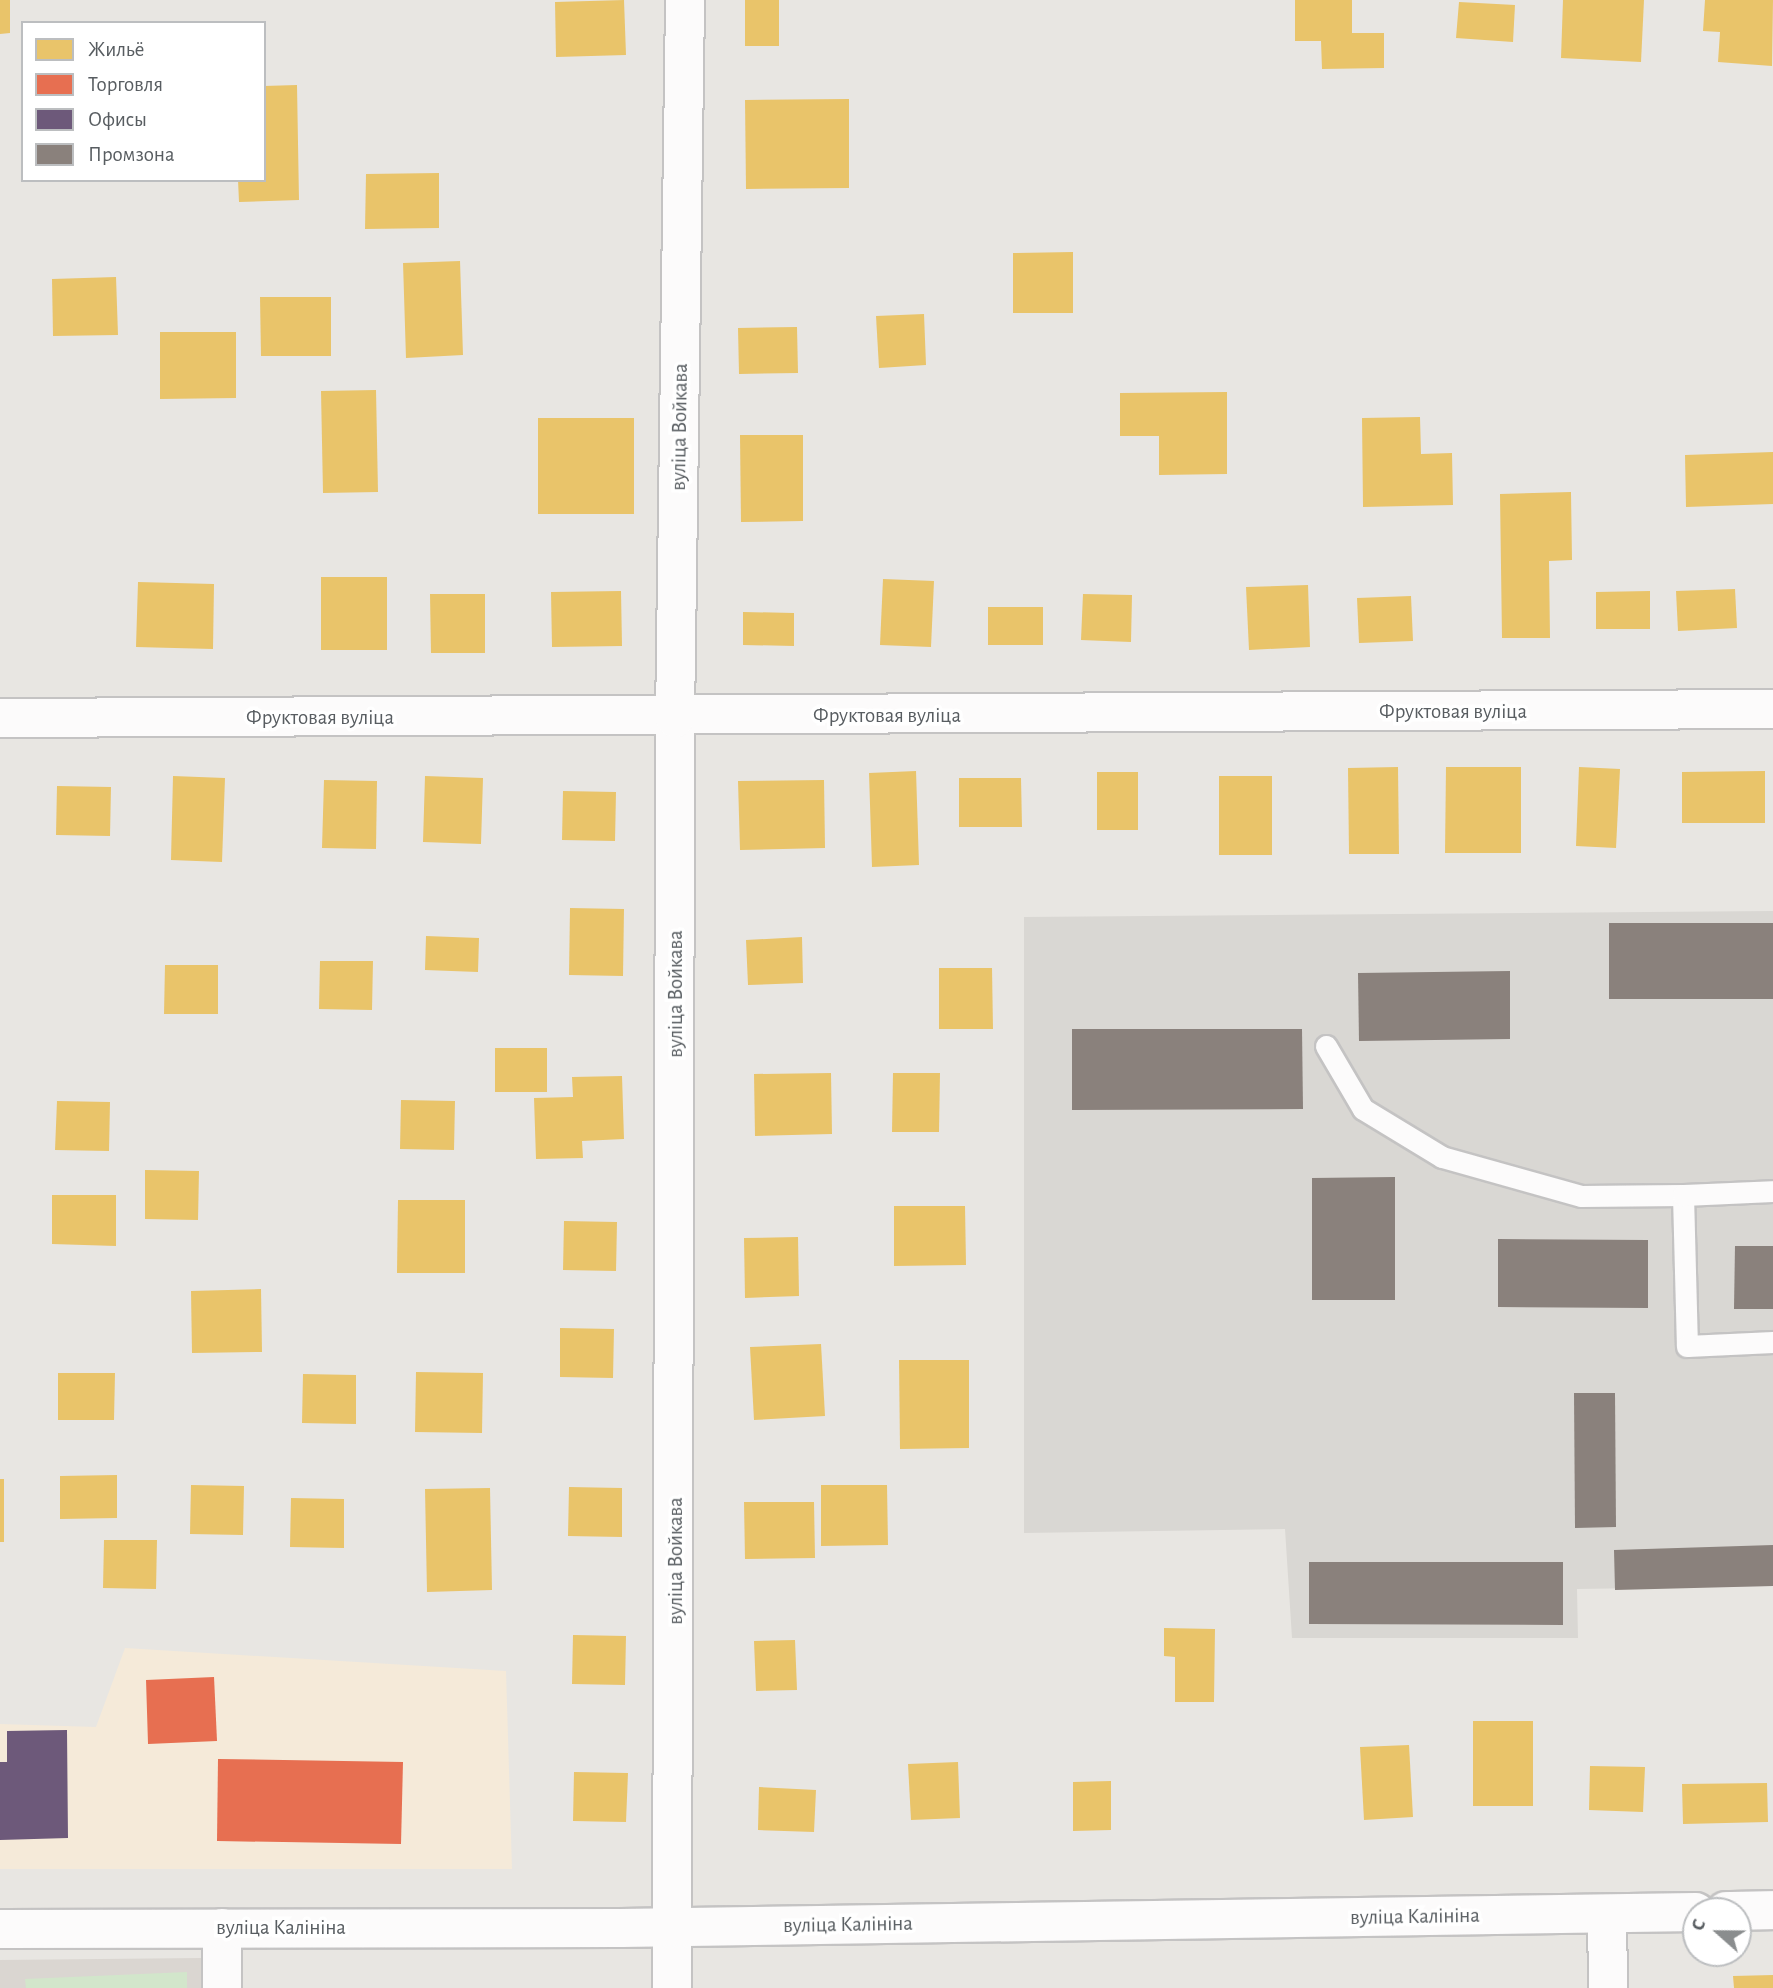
<!DOCTYPE html>
<meta charset="utf-8">
<style>
body{margin:0}
#map{position:relative;width:1773px;height:1988px;overflow:hidden;background:#e8e6e2;font-family:"Alegreya Sans",sans-serif}
div>[style]{position:absolute}
[style*='--x']{left:calc(var(--x)*1px);top:calc(var(--y)*1px);width:calc(var(--w)*1px);rotate:calc(var(--a)*1deg)}
.commercial>*{inset:0;background:#f5ead9}
.industrial>*{inset:0;background:#d9d7d3}
.education>*{inset:0;background:#dad6d1}
.green>*{inset:0;background:#d2e6cb}
.homes>*{inset:0;background:#e9c46a}
.shops>*{inset:0;background:#e76f51}
.offices>*{inset:0;background:#6d597a}
.industry>*{inset:0;background:#8a817c}
.roads{filter:drop-shadow(2px 0 #c4c3c3) drop-shadow(-2px 0 #c4c3c3) drop-shadow(0 2px #c4c3c3) drop-shadow(0 -2px #c4c3c3)}
.service>*{height:21px;margin:-10.5px;padding:0 10.5px;transform-origin:10.5px;border-radius:10.5px;background:#fcfbfb}
.minor>*{height:38px;margin:-19px;padding:0 19px;transform-origin:19px;border-radius:19px;background:#fcfbfb}
span{translate:-50% -50%;white-space:nowrap;text-align:center;line-height:1.15;-webkit-text-stroke:7px #fff;paint-order:stroke}
.street-label{font-size:21px;color:#585d61}
.legend{position:absolute;left:21px;top:21px;width:245px;height:161px;box-sizing:border-box;background:#fff;border:2px solid #bcbec0;margin:0;padding:9px 12px;list-style:none;font-size:21px;color:#585d61}
.legend li{display:flex;align-items:center;gap:14px;height:35px}
.legend b{width:35px;border:2px solid #bcbec0}
.north{position:absolute;left:1682px;top:1897px;width:70px;height:70px;box-sizing:border-box;background:#fff;border:2px solid #bcbec0;border-radius:50%;rotate:291deg;font-size:19px;font-weight:700;line-height:28px;text-align:center;color:#585d61}
.north::after{content:'';display:block;margin:auto;width:24px;height:32px;background:#8a8d8e;clip-path:polygon(50% 0,100% 100%,50% 72%,0 100%)}
</style>
<div id="map">
<div class="commercial">
<div style="clip-path:polygon(125px 1648px,506px 1671px,512px 1869px,0 1869px,0 1724px,96px 1727px)"></div>
</div>
<div class="industrial">
<div style="clip-path:polygon(1773px 911px,1773px 1586px,1577px 1589px,1578px 1638px,1292px 1638px,1285px 1529px,1024px 1533px,1024px 917px)"></div>
</div>
<div class="education">
<div style="clip-path:polygon(201px 1958px,201px 1988px,0 1988px,0 1960px)"></div>
</div>
<div class="green">
<div style="clip-path:polygon(187px 1972px,187px 1988px,26px 1988px,25px 1979px)"></div>
</div>
<div class="homes">
<div style="clip-path:polygon(0 0,10px 0,10px 33px,0 34px)"></div>
<div style="clip-path:polygon(624px 0,626px 55px,556px 57px,555px 2px)"></div>
<div style="clip-path:polygon(745px 0,779px 0,779px 46px,745px 46px)"></div>
<div style="clip-path:polygon(1295px 0,1352px 0,1352px 33px,1384px 33px,1384px 68px,1322px 69px,1321px 41px,1295px 41px)"></div>
<div style="clip-path:polygon(1563px 0,1644px 0,1641px 62px,1561px 58px)"></div>
<div style="clip-path:polygon(1705px 0,1773px 0,1772px 66px,1718px 62px,1720px 32px,1703px 31px)"></div>
<div style="clip-path:polygon(1459px 2px,1515px 5px,1513px 42px,1456px 38px)"></div>
<div style="clip-path:polygon(297px 85px,299px 200px,239px 202px,238px 180px,264px 180px,264px 86px)"></div>
<div style="clip-path:polygon(849px 99px,849px 188px,746px 189px,745px 100px)"></div>
<div style="clip-path:polygon(439px 173px,439px 228px,365px 229px,366px 174px)"></div>
<div style="clip-path:polygon(1073px 252px,1073px 313px,1013px 313px,1013px 253px)"></div>
<div style="clip-path:polygon(460px 261px,463px 355px,406px 358px,403px 263px)"></div>
<div style="clip-path:polygon(116px 277px,118px 335px,53px 336px,52px 279px)"></div>
<div style="clip-path:polygon(260px 297px,331px 297px,331px 356px,261px 356px)"></div>
<div style="clip-path:polygon(924px 314px,926px 365px,879px 368px,876px 316px)"></div>
<div style="clip-path:polygon(797px 327px,798px 373px,739px 374px,738px 328px)"></div>
<div style="clip-path:polygon(160px 332px,236px 332px,236px 398px,160px 399px)"></div>
<div style="clip-path:polygon(376px 390px,378px 492px,323px 493px,321px 391px)"></div>
<div style="clip-path:polygon(1227px 392px,1227px 474px,1159px 475px,1159px 436px,1120px 436px,1120px 393px)"></div>
<div style="clip-path:polygon(1420px 417px,1421px 454px,1452px 453px,1453px 505px,1363px 507px,1362px 418px)"></div>
<div style="clip-path:polygon(538px 418px,634px 418px,634px 514px,538px 514px)"></div>
<div style="clip-path:polygon(740px 435px,803px 435px,803px 521px,741px 522px)"></div>
<div style="clip-path:polygon(1773px 452px,1773px 504px,1686px 507px,1685px 455px)"></div>
<div style="clip-path:polygon(1571px 492px,1572px 560px,1549px 561px,1550px 638px,1502px 638px,1500px 494px)"></div>
<div style="clip-path:polygon(321px 577px,387px 577px,387px 650px,321px 650px)"></div>
<div style="clip-path:polygon(883px 579px,934px 581px,931px 647px,880px 645px)"></div>
<div style="clip-path:polygon(138px 582px,214px 584px,213px 649px,136px 647px)"></div>
<div style="clip-path:polygon(1308px 585px,1310px 647px,1249px 650px,1246px 587px)"></div>
<div style="clip-path:polygon(1735px 589px,1737px 628px,1678px 631px,1676px 591px)"></div>
<div style="clip-path:polygon(621px 591px,622px 646px,552px 647px,551px 592px)"></div>
<div style="clip-path:polygon(1650px 591px,1650px 629px,1596px 629px,1596px 592px)"></div>
<div style="clip-path:polygon(430px 594px,485px 594px,485px 653px,431px 653px)"></div>
<div style="clip-path:polygon(1083px 594px,1132px 595px,1131px 642px,1081px 640px)"></div>
<div style="clip-path:polygon(1411px 596px,1413px 641px,1359px 643px,1357px 598px)"></div>
<div style="clip-path:polygon(988px 607px,1043px 607px,1043px 645px,988px 645px)"></div>
<div style="clip-path:polygon(743px 612px,794px 613px,794px 646px,743px 645px)"></div>
<div style="clip-path:polygon(1398px 767px,1399px 854px,1349px 854px,1348px 768px)"></div>
<div style="clip-path:polygon(1446px 767px,1521px 767px,1521px 853px,1445px 853px)"></div>
<div style="clip-path:polygon(1579px 767px,1620px 769px,1616px 848px,1576px 846px)"></div>
<div style="clip-path:polygon(916px 771px,919px 865px,872px 867px,869px 773px)"></div>
<div style="clip-path:polygon(1765px 771px,1765px 823px,1682px 823px,1682px 772px)"></div>
<div style="clip-path:polygon(1097px 772px,1138px 772px,1138px 830px,1097px 830px)"></div>
<div style="clip-path:polygon(173px 776px,225px 778px,222px 862px,171px 860px)"></div>
<div style="clip-path:polygon(425px 776px,483px 778px,481px 844px,423px 842px)"></div>
<div style="clip-path:polygon(1219px 776px,1272px 776px,1272px 855px,1219px 855px)"></div>
<div style="clip-path:polygon(959px 778px,1021px 778px,1022px 827px,959px 827px)"></div>
<div style="clip-path:polygon(324px 780px,377px 781px,376px 849px,322px 848px)"></div>
<div style="clip-path:polygon(824px 780px,825px 848px,740px 850px,738px 781px)"></div>
<div style="clip-path:polygon(57px 786px,111px 787px,110px 836px,56px 835px)"></div>
<div style="clip-path:polygon(563px 791px,616px 792px,615px 841px,562px 840px)"></div>
<div style="clip-path:polygon(570px 908px,624px 909px,623px 976px,569px 975px)"></div>
<div style="clip-path:polygon(426px 936px,479px 938px,478px 972px,425px 970px)"></div>
<div style="clip-path:polygon(802px 937px,803px 983px,748px 985px,746px 940px)"></div>
<div style="clip-path:polygon(320px 961px,373px 961px,372px 1010px,319px 1009px)"></div>
<div style="clip-path:polygon(165px 965px,218px 965px,218px 1014px,164px 1014px)"></div>
<div style="clip-path:polygon(939px 968px,992px 968px,993px 1029px,939px 1029px)"></div>
<div style="clip-path:polygon(495px 1048px,547px 1048px,547px 1092px,495px 1092px)"></div>
<div style="clip-path:polygon(831px 1073px,832px 1134px,755px 1136px,754px 1074px)"></div>
<div style="clip-path:polygon(893px 1073px,940px 1073px,939px 1132px,892px 1132px)"></div>
<div style="clip-path:polygon(622px 1076px,624px 1139px,582px 1141px,583px 1158px,536px 1159px,534px 1098px,573px 1097px,572px 1077px)"></div>
<div style="clip-path:polygon(401px 1100px,455px 1101px,454px 1150px,400px 1149px)"></div>
<div style="clip-path:polygon(57px 1101px,110px 1102px,109px 1151px,55px 1150px)"></div>
<div style="clip-path:polygon(145px 1170px,199px 1171px,198px 1220px,145px 1219px)"></div>
<div style="clip-path:polygon(52px 1195px,116px 1195px,116px 1246px,52px 1244px)"></div>
<div style="clip-path:polygon(398px 1200px,465px 1200px,465px 1273px,397px 1273px)"></div>
<div style="clip-path:polygon(894px 1206px,965px 1206px,966px 1265px,894px 1266px)"></div>
<div style="clip-path:polygon(564px 1221px,617px 1222px,616px 1271px,563px 1270px)"></div>
<div style="clip-path:polygon(798px 1237px,799px 1296px,745px 1298px,744px 1238px)"></div>
<div style="clip-path:polygon(261px 1289px,262px 1352px,192px 1353px,191px 1291px)"></div>
<div style="clip-path:polygon(560px 1328px,614px 1329px,613px 1378px,560px 1377px)"></div>
<div style="clip-path:polygon(821px 1344px,825px 1416px,754px 1420px,750px 1347px)"></div>
<div style="clip-path:polygon(899px 1360px,969px 1360px,969px 1448px,900px 1449px)"></div>
<div style="clip-path:polygon(416px 1372px,483px 1373px,482px 1433px,415px 1432px)"></div>
<div style="clip-path:polygon(58px 1373px,115px 1373px,114px 1420px,58px 1420px)"></div>
<div style="clip-path:polygon(303px 1374px,356px 1375px,356px 1424px,302px 1423px)"></div>
<div style="clip-path:polygon(117px 1475px,117px 1518px,60px 1519px,60px 1476px)"></div>
<div style="clip-path:polygon(0 1479px,4px 1479px,4px 1542px,0 1542px)"></div>
<div style="clip-path:polygon(191px 1485px,244px 1486px,243px 1535px,190px 1534px)"></div>
<div style="clip-path:polygon(821px 1485px,887px 1485px,888px 1545px,821px 1546px)"></div>
<div style="clip-path:polygon(569px 1487px,622px 1488px,622px 1537px,568px 1536px)"></div>
<div style="clip-path:polygon(490px 1488px,492px 1590px,427px 1592px,425px 1489px)"></div>
<div style="clip-path:polygon(291px 1498px,344px 1499px,344px 1548px,290px 1547px)"></div>
<div style="clip-path:polygon(744px 1502px,814px 1502px,815px 1558px,745px 1559px)"></div>
<div style="clip-path:polygon(104px 1540px,157px 1540px,156px 1589px,103px 1588px)"></div>
<div style="clip-path:polygon(1164px 1628px,1215px 1629px,1214px 1702px,1175px 1702px,1175px 1657px,1164px 1656px)"></div>
<div style="clip-path:polygon(573px 1635px,626px 1636px,625px 1685px,572px 1684px)"></div>
<div style="clip-path:polygon(795px 1640px,797px 1690px,756px 1691px,754px 1641px)"></div>
<div style="clip-path:polygon(1473px 1721px,1533px 1721px,1533px 1806px,1473px 1806px)"></div>
<div style="clip-path:polygon(1409px 1745px,1413px 1817px,1364px 1820px,1360px 1747px)"></div>
<div style="clip-path:polygon(958px 1762px,960px 1818px,911px 1820px,908px 1764px)"></div>
<div style="clip-path:polygon(1590px 1766px,1645px 1767px,1643px 1812px,1589px 1810px)"></div>
<div style="clip-path:polygon(574px 1772px,628px 1773px,626px 1822px,573px 1821px)"></div>
<div style="clip-path:polygon(1111px 1781px,1111px 1830px,1073px 1831px,1073px 1782px)"></div>
<div style="clip-path:polygon(1767px 1783px,1768px 1822px,1683px 1824px,1682px 1784px)"></div>
<div style="clip-path:polygon(759px 1787px,816px 1790px,814px 1832px,758px 1830px)"></div>
<div style="clip-path:polygon(1773px 1975px,1773px 1988px,1734px 1988px,1733px 1976px)"></div>
</div>
<div class="shops">
<div style="clip-path:polygon(214px 1677px,217px 1741px,148px 1744px,146px 1680px)"></div>
<div style="clip-path:polygon(218px 1759px,403px 1762px,401px 1844px,217px 1841px)"></div>
</div>
<div class="offices">
<div style="clip-path:polygon(67px 1730px,68px 1838px,0 1840px,0 1762px,7px 1762px,7px 1731px)"></div>
</div>
<div class="industry">
<div style="clip-path:polygon(1609px 923px,1773px 923px,1773px 999px,1609px 999px)"></div>
<div style="clip-path:polygon(1510px 971px,1510px 1039px,1359px 1041px,1358px 973px)"></div>
<div style="clip-path:polygon(1072px 1029px,1302px 1029px,1303px 1109px,1072px 1110px)"></div>
<div style="clip-path:polygon(1395px 1177px,1395px 1300px,1312px 1300px,1312px 1178px)"></div>
<div style="clip-path:polygon(1498px 1239px,1648px 1240px,1648px 1308px,1498px 1307px)"></div>
<div style="clip-path:polygon(1735px 1246px,1773px 1246px,1773px 1309px,1734px 1309px)"></div>
<div style="clip-path:polygon(1574px 1393px,1615px 1393px,1616px 1527px,1575px 1528px)"></div>
<div style="clip-path:polygon(1773px 1545px,1773px 1586px,1615px 1590px,1614px 1550px)"></div>
<div style="clip-path:polygon(1309px 1562px,1563px 1562px,1563px 1625px,1309px 1624px)"></div>
</div>
<div class="roads">
<div class="service">
<div style="--x:1326;--y:1046;--w:73;--a:59.6"></div>
<div style="--x:1363;--y:1109;--w:92;--a:31.3"></div>
<div style="--x:1442;--y:1157;--w:144;--a:15.7"></div>
<div style="--x:1581;--y:1196;--w:102;--a:-0.6"></div>
<div style="--x:1683;--y:1195;--w:151;--a:88.5"></div>
<div style="--x:1687;--y:1346;--w:86;--a:-2.7"></div>
<div style="--x:1683;--y:1195;--w:90;--a:-2.5"></div>
</div>
<div class="minor">
<div style="--x:0;--y:718;--w:1773;--a:-0.29"></div>
<div style="--x:1726;--y:1911;--w:47;--a:-1.2"></div>
<div style="--x:1607;--y:1914;--w:74;--a:89.2"></div>
<div style="--x:0;--y:1929;--w:621;--a:-0.09"></div>
<div style="--x:621;--y:1928;--w:1075;--a:-0.85"></div>
<div style="--x:222;--y:1988;--w:60;--a:-90"></div>
<div style="--x:672;--y:1988;--w:1270;--a:-89.86"></div>
<div style="--x:675;--y:718;--w:718;--a:-89.2"></div>
</div>
</div>
<div class="street-label">
<span style="left:680px;top:427px;rotate:-89deg">вуліца Войкава</span>
<span style="left:1453px;top:712px">Фруктовая вуліца</span>
<span style="left:887px;top:716px">Фруктовая вуліца</span>
<span style="left:320px;top:718px">Фруктовая вуліца</span>
<span style="left:676px;top:994px;rotate:-90deg">вуліца Войкава</span>
<span style="left:676px;top:1561px;rotate:-90deg">вуліца Войкава</span>
<span style="left:1415px;top:1917px;rotate:-1deg">вуліца Калініна</span>
<span style="left:848px;top:1925px;rotate:-1deg">вуліца Калініна</span>
<span style="left:281px;top:1928px">вуліца Калініна</span>
</div>
<ul class="legend">
<li><b style="height:19px;background:#e9c46a"></b>Жильё</li>
<li><b style="height:19px;background:#e76f51"></b>Торговля</li>
<li><b style="height:19px;background:#6d597a"></b>Офисы</li>
<li><b style="height:19px;background:#8a817c"></b>Промзона</li>
</ul>
<div class="north">С</div>
</div>
